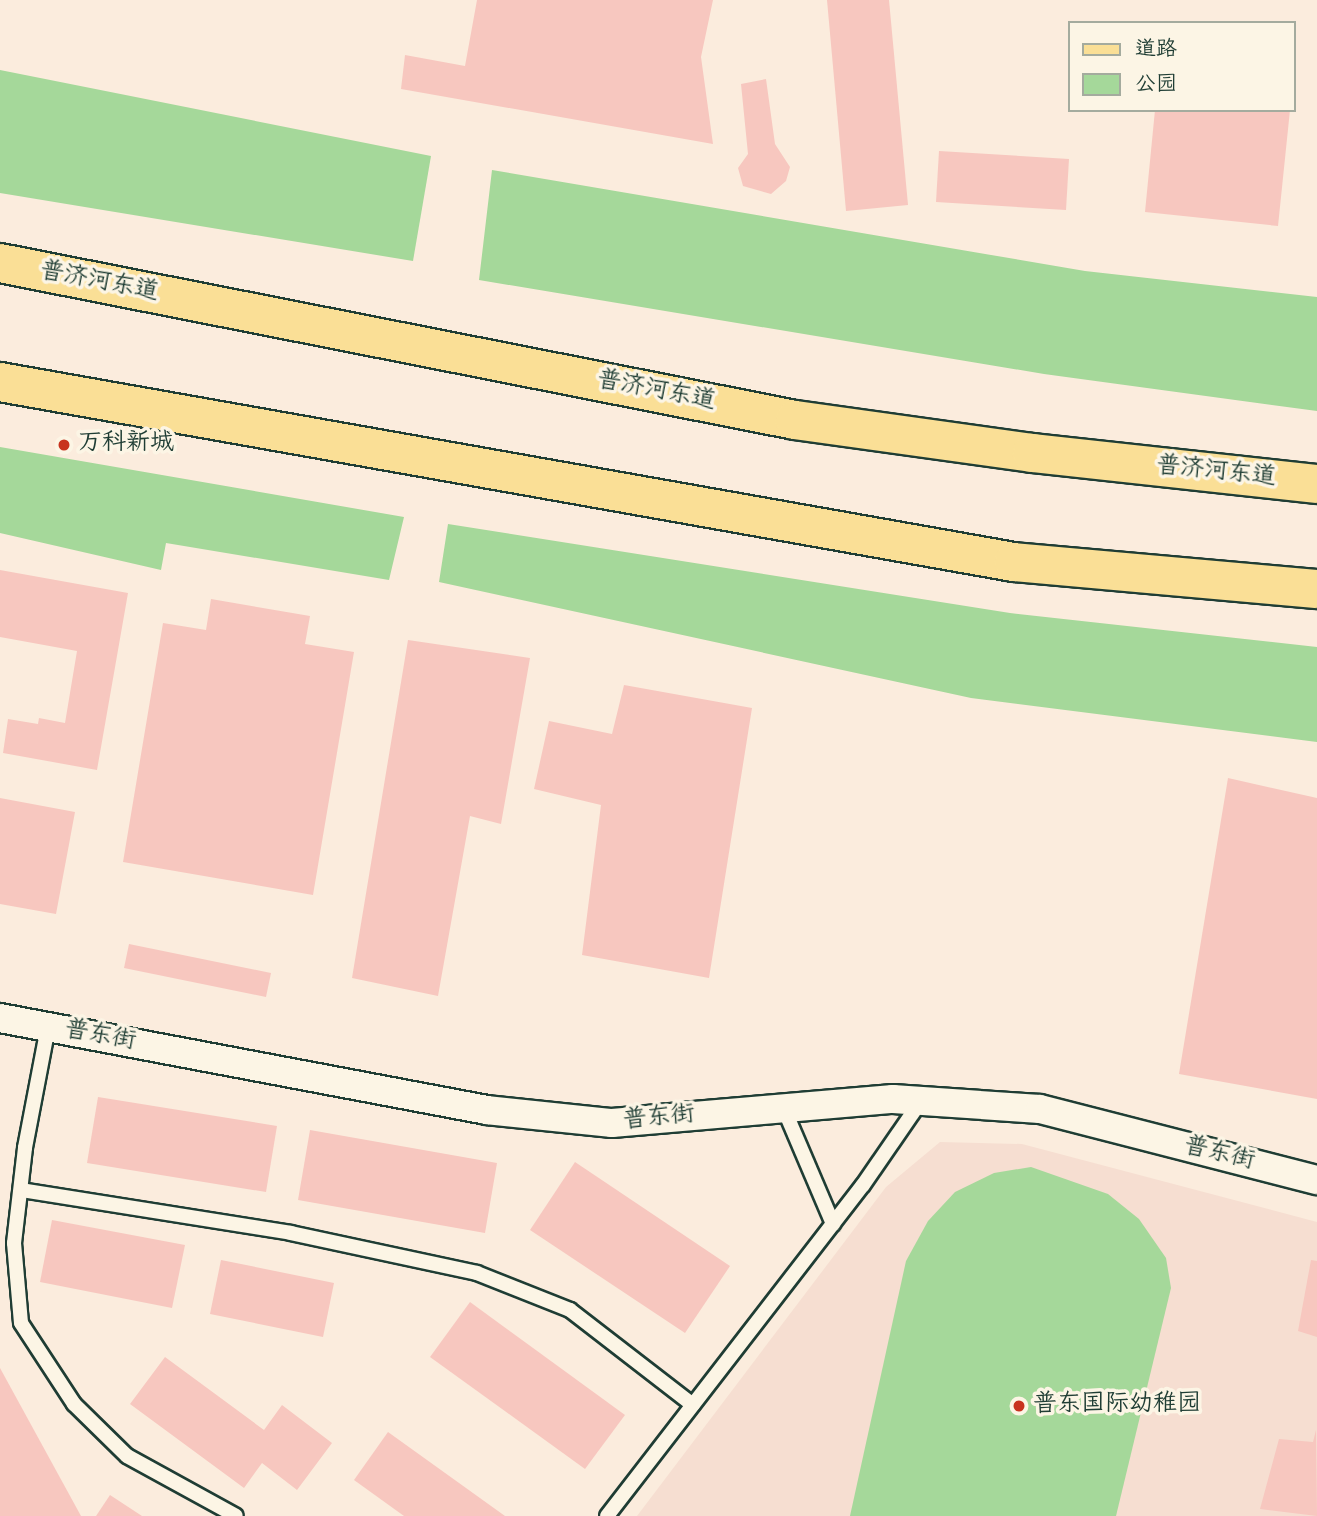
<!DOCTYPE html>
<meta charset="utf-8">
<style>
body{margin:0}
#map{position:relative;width:1317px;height:1516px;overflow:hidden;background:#fbecdd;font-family:Dekko,"LXGW WenKai TC",sans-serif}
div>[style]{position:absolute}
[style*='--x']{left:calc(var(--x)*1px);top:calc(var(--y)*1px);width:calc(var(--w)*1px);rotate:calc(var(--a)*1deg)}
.built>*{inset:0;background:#f6ded1}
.green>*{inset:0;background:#a5d89a}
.building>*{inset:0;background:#f7c7bf}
.roads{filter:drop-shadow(2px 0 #1f3d34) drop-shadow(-2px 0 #1f3d34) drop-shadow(0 2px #1f3d34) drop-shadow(0 -2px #1f3d34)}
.service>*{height:14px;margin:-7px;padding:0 7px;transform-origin:7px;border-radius:7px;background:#fcf5e5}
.minor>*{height:28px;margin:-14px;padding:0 14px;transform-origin:14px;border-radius:14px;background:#fcf5e5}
.primary>*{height:38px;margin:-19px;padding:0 19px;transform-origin:19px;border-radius:19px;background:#fadf96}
.dots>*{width:19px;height:19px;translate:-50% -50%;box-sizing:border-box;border:4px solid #fcf5e5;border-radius:50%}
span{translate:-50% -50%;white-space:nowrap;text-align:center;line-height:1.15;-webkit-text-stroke:7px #fcf5e5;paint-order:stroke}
.street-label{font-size:24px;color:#1f3d34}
.poi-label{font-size:24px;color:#1f3d34}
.left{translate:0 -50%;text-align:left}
.legend{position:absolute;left:1068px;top:21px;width:228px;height:91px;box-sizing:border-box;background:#fcf5e5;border:2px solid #a4ab9e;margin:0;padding:9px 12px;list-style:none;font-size:21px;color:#1f3d34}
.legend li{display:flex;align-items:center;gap:14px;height:35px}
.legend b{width:35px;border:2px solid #a4ab9e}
</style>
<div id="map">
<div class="built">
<div style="clip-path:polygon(940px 1142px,1022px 1144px,1317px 1222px,1317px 1516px,637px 1516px,886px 1187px)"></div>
</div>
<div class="green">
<div style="clip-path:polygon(0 70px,431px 156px,413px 261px,0 193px)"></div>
<div style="clip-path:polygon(492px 170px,1085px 271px,1317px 297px,1317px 411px,1044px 374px,479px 280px)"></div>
<div style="clip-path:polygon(0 447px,404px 517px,389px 580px,166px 543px,161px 570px,0 533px)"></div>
<div style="clip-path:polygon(448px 524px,1010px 613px,1317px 647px,1317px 742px,971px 698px,439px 582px)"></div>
<div style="clip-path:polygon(1031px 1167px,1108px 1194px,1139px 1219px,1166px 1258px,1171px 1288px,1116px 1516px,850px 1516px,906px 1261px,928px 1221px,955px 1192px,994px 1173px)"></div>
</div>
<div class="building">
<div style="clip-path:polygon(477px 0,713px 0,701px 57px,713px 144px,401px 89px,405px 55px,465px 66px)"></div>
<div style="clip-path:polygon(827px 0,889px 0,908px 205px,846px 211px)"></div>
<div style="clip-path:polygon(766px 79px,775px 144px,790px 167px,786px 181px,771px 194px,743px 186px,738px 168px,748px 154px,741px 84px)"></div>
<div style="clip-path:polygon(1155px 110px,1290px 110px,1278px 226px,1145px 212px)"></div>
<div style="clip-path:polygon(939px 151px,1069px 159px,1066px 210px,936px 202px)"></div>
<div style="clip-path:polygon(0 570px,128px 593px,97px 770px,3px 753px,8px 719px,38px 724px,39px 718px,65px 723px,77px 651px,0 637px)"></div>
<div style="clip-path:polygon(211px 599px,310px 616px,305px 644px,354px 652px,313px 895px,123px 862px,163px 623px,206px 630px)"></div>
<div style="clip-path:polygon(408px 640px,530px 658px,501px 824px,470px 816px,438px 996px,352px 978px)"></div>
<div style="clip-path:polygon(624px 685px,752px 708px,709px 978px,582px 955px,601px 805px,534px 789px,549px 721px,612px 734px)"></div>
<div style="clip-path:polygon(1228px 778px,1317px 798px,1317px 1099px,1179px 1074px)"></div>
<div style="clip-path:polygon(0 798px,75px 812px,56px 914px,0 904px)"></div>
<div style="clip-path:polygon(129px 944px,271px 973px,266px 997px,124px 968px)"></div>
<div style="clip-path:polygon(98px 1097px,277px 1126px,266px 1192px,87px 1163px)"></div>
<div style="clip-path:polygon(310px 1130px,497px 1163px,485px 1233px,298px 1200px)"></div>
<div style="clip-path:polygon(575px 1162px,730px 1266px,685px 1333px,530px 1230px)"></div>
<div style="clip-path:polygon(52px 1220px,185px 1245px,172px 1308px,40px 1282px)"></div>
<div style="clip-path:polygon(221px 1260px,334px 1283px,323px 1337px,210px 1314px)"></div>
<div style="clip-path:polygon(1311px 1260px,1317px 1261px,1317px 1337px,1298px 1331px)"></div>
<div style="clip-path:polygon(470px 1302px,625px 1415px,585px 1469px,430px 1357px)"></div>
<div style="clip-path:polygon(165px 1357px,264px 1430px,282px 1405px,332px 1443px,297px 1490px,262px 1463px,244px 1488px,130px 1404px)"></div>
<div style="clip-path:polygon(0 1368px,81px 1516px,0 1516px)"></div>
<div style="clip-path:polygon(1316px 1430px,1317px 1516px,1260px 1509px,1279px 1439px,1313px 1442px)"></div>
<div style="clip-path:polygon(388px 1432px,505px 1516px,404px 1516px,354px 1480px)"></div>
<div style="clip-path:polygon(110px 1495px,142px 1516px,96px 1516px)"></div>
</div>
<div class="roads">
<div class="service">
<div style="--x:48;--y:1027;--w:123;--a:100.8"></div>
<div style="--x:25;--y:1148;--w:96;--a:96.6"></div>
<div style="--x:14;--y:1243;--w:80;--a:85"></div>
<div style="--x:21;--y:1323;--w:97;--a:56.8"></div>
<div style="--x:74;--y:1404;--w:74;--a:44.5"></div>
<div style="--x:127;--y:1456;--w:124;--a:28.8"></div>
<div style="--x:784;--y:1109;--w:125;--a:66.9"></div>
<div style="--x:21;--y:1190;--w:273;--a:9"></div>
<div style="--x:291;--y:1233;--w:190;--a:12.1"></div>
<div style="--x:477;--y:1273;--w:100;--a:21.7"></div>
<div style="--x:570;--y:1310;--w:155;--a:37.7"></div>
<div style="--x:607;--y:1516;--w:418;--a:-52.3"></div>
<div style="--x:863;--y:1185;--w:102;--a:-55.4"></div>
</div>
<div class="minor">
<div style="--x:0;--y:1018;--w:495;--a:10.7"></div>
<div style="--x:486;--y:1110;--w:127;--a:5.9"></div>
<div style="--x:612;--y:1123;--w:282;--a:-4.9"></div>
<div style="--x:893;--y:1099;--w:147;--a:3.9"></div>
<div style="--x:1040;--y:1109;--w:286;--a:14.4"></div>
</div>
<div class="primary">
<div style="--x:0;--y:263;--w:810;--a:11.17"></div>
<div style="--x:795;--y:420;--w:239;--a:7.9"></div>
<div style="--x:1032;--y:453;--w:287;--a:6.2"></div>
<div style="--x:0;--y:382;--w:1030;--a:10.07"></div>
<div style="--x:1014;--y:562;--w:304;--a:5.1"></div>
</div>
</div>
<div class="dots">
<div style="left:64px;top:445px;background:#c8321e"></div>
<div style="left:1019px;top:1406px;background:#c8321e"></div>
</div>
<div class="street-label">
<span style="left:99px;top:283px;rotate:11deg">普济河东道</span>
<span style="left:656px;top:392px;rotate:11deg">普济河东道</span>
<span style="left:1216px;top:473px;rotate:6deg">普济河东道</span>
<span style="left:100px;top:1037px;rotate:11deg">普东街</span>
<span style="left:659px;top:1119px;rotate:-5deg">普东街</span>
<span style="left:1219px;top:1155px;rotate:14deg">普东街</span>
</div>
<div class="poi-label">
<span class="left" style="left:78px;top:445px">万科新城</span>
<span class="left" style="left:1033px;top:1406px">普东国际幼稚园</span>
</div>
<ul class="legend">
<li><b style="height:9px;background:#fadf96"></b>道路</li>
<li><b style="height:19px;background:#a5d89a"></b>公园</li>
</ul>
</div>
